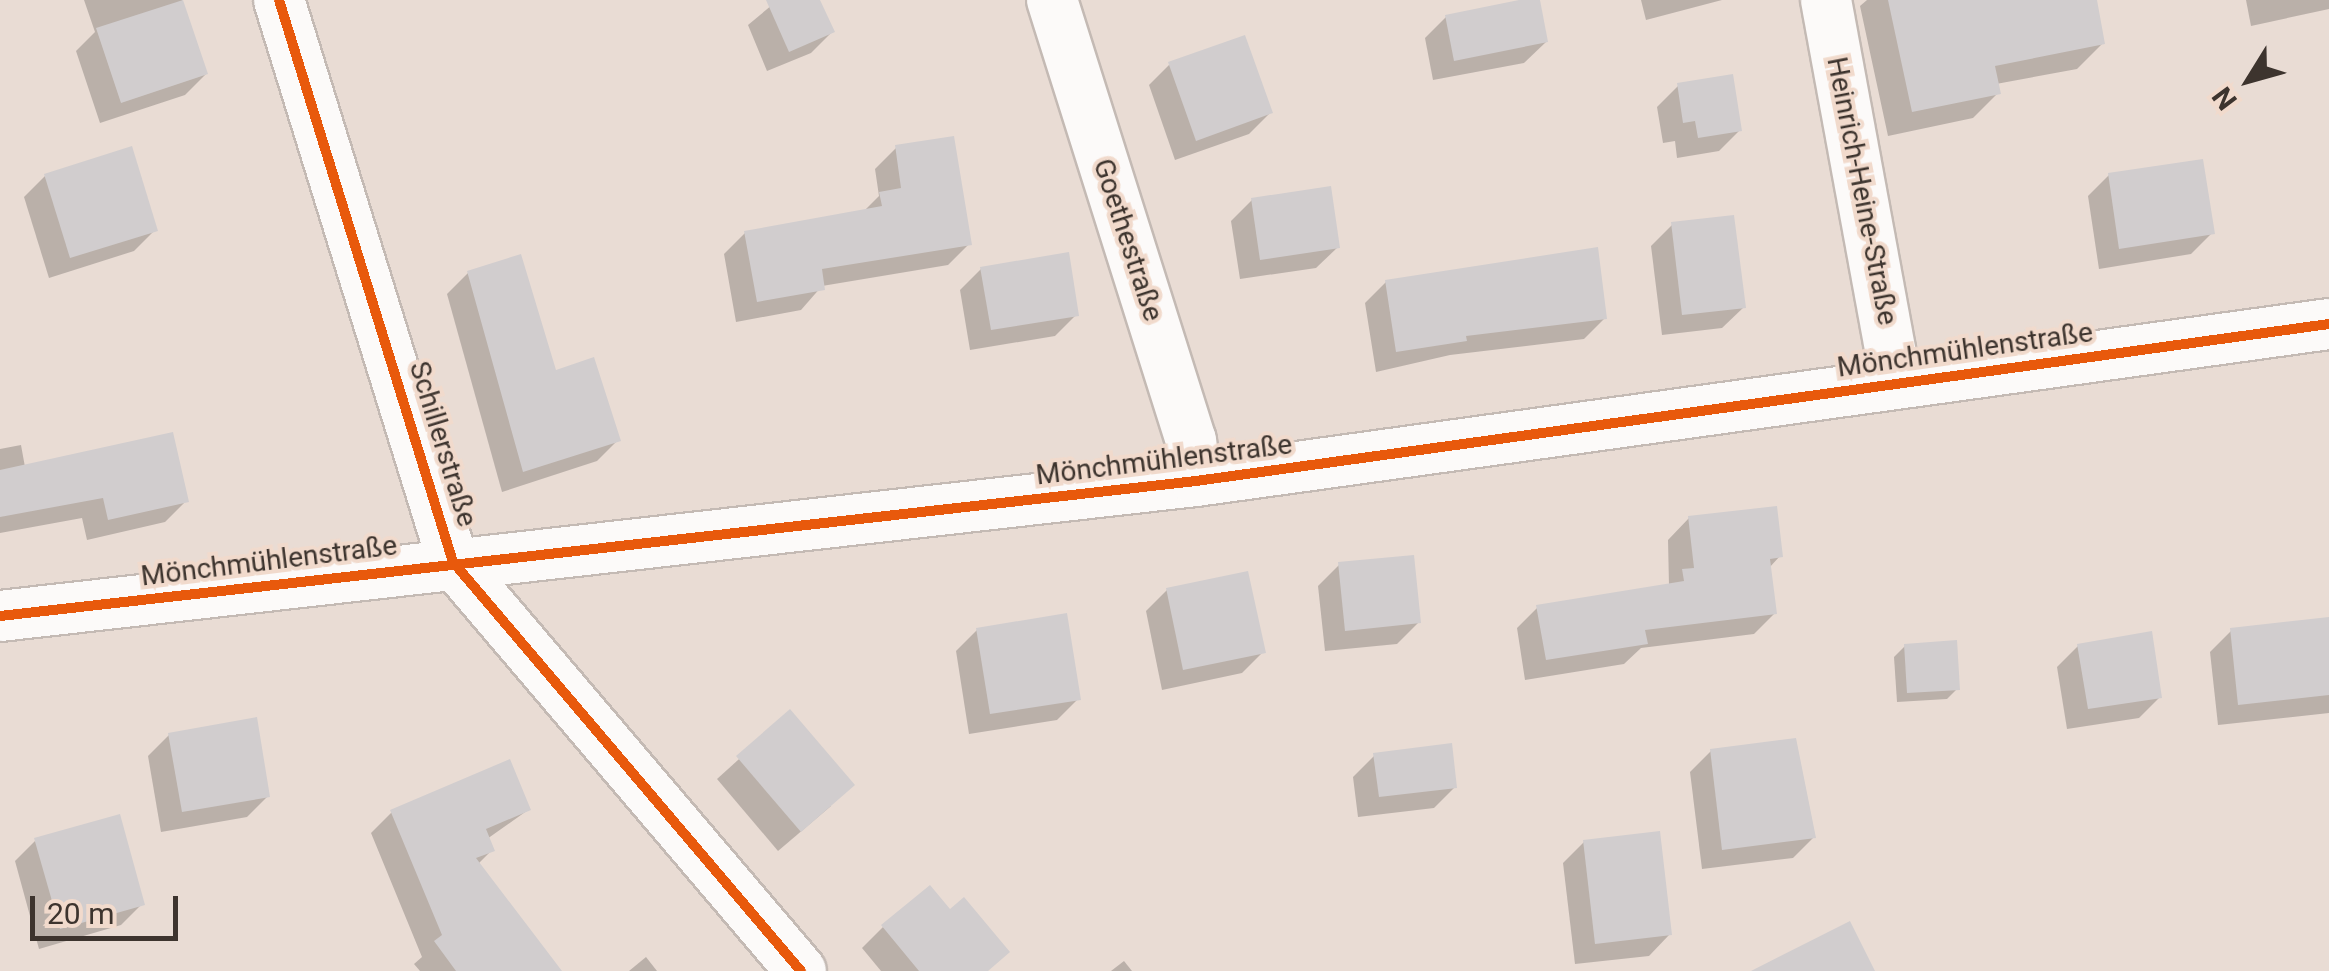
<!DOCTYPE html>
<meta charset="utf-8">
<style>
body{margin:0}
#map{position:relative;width:2329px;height:971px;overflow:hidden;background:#e9dcd4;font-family:Roboto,sans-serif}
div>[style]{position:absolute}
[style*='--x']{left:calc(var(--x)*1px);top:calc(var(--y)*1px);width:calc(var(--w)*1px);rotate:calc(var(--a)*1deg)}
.shadow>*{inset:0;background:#0003}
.building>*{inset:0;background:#d1cdce}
.roads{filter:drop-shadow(2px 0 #c4bab4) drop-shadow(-2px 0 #c4bab4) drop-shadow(0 2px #c4bab4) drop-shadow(0 -2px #c4bab4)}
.minor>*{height:50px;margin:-25px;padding:0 25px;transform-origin:25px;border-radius:25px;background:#fcfaf9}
.cycleway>*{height:10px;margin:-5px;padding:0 5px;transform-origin:5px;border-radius:5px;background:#e8590c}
span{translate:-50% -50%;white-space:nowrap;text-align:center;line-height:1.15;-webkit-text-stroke:8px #f1dacc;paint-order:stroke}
.street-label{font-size:28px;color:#3d342e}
.north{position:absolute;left:2199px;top:30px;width:100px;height:100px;-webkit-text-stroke:8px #f1dacc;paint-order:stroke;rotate:233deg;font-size:28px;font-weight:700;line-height:40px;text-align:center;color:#3d342e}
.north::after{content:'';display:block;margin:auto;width:35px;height:45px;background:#3d342e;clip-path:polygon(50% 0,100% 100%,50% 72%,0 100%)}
.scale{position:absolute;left:30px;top:896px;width:148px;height:45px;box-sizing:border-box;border:5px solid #3d342e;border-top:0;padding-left:12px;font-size:30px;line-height:35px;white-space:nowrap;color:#3d342e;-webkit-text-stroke:8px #f1dacc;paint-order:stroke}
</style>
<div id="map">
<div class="shadow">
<div style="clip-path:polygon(84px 0,182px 0,206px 74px,185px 95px,100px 123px,76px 51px,95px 32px)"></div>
<div style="clip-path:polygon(778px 0,818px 0,832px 32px,811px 53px,767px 71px,748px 25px)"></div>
<div style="clip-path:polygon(1537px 0,1546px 42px,1524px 63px,1433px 80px,1425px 38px,1446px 17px)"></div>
<div style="clip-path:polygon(1641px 0,1722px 0,1646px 20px)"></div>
<div style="clip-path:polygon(1867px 0,2095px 0,2102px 44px,2077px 69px,1996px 84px,1998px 93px,1973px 118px,1888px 136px,1860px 6px)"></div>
<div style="clip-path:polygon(2246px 0,2329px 0,2329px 9px,2251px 26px)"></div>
<div style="clip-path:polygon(1170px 64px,1270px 113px,1249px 134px,1175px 160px,1149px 85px)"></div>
<div style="clip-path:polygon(1678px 86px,1740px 130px,1719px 151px,1677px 158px,1675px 141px,1663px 143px,1657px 107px)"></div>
<div style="clip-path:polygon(896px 148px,969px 244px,948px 265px,822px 286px,801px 310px,736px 322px,724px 254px,745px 233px,863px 212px,879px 196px,875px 169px)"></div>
<div style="clip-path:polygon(2109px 175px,2212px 233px,2191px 254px,2099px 269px,2088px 196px)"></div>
<div style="clip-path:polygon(45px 176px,155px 230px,134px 251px,49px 278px,24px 197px)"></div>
<div style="clip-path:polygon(1252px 200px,1338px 247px,1316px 268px,1240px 279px,1231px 221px)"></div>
<div style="clip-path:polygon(1672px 225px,1744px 307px,1722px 328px,1662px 335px,1651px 246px)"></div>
<div style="clip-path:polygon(981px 269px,1076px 315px,1055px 336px,970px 350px,960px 290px)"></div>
<div style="clip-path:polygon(468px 273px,618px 440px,597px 461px,502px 492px,447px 294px)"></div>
<div style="clip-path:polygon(1386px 282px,1605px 318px,1584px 339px,1450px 355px,1376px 372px,1365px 303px)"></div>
<div style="clip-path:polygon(21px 445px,25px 467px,186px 501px,165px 522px,87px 540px,82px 518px,0 533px,0 449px)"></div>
<div style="clip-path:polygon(1689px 518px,1780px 556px,1769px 568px,1775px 613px,1754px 634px,1641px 648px,1624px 664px,1525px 680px,1517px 628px,1538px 607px,1669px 586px,1668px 540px)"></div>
<div style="clip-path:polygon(1339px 565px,1418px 623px,1397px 644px,1325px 651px,1318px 586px)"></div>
<div style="clip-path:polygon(1167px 590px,1263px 652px,1242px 673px,1162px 690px,1146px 611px)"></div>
<div style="clip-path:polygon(2329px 620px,2329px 713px,2218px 725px,2210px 652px,2231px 631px)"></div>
<div style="clip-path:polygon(977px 630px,1078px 699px,1057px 720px,969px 734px,956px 651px)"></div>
<div style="clip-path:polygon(1905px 646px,1957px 689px,1947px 699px,1897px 702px,1894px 657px)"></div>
<div style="clip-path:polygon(2078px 646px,2160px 697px,2139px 718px,2067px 729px,2057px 667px)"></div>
<div style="clip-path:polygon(790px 713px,831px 806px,778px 851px,717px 779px)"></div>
<div style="clip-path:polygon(169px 735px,268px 796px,247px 817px,161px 832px,148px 756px)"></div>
<div style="clip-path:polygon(1711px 751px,1814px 837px,1793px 858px,1702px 869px,1690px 772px)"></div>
<div style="clip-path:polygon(1374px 756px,1455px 787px,1434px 808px,1358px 817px,1353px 777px)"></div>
<div style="clip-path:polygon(528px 810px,487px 839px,492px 850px,477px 865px,554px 971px,420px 971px,414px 964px,422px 957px,371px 833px,392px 812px)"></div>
<div style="clip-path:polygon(36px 840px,142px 904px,121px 925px,39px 949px,15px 861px)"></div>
<div style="clip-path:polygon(1584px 842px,1670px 934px,1649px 956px,1575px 964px,1563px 863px)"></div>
<div style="clip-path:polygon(883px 927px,988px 971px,881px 971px,862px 948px)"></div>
<div style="clip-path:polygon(646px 957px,657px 971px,629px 971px)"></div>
<div style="clip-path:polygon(1124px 961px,1132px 971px,1111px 971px)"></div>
</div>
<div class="building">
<div style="clip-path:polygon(183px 0,208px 74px,121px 103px,96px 28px)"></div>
<div style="clip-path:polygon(766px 0,820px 0,835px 32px,789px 52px)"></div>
<div style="clip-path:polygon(1519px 0,1540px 0,1548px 42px,1454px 61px,1445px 15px)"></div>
<div style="clip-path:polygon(1888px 0,2097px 0,2105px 44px,1995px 66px,2001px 94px,1912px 112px)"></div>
<div style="clip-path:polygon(1245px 35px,1273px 113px,1196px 141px,1168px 62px)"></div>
<div style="clip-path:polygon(1733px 74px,1742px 131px,1698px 138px,1695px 121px,1683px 123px,1677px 83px)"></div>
<div style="clip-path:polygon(954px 136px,972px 245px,822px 269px,825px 290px,757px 302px,744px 231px,882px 206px,879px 192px,901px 188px,895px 145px)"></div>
<div style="clip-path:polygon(132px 146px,158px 231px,70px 258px,44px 174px)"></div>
<div style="clip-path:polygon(2203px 159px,2215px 234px,2119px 249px,2108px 173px)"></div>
<div style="clip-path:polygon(1331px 186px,1340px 248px,1260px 260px,1251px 198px)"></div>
<div style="clip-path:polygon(1734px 215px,1746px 308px,1682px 315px,1671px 222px)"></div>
<div style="clip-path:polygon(1598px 247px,1607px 319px,1466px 336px,1467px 341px,1396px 352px,1385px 280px)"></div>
<div style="clip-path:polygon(1069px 252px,1079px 316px,991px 330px,980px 267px)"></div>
<div style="clip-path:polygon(521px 254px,556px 370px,594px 357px,621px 441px,523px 472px,467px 271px)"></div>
<div style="clip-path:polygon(173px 432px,189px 502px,108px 520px,103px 498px,0 517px,0 470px)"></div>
<div style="clip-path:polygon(1777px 506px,1783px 557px,1770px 559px,1777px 614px,1645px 630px,1648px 644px,1546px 660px,1536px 605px,1684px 581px,1682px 569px,1694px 568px,1688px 516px)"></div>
<div style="clip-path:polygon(1414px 555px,1421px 623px,1345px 631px,1338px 562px)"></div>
<div style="clip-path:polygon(1248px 571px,1266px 653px,1183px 670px,1166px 588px)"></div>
<div style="clip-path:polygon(1067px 613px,1081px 700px,990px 714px,976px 628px)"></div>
<div style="clip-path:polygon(2329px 617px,2329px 695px,2238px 705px,2230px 628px)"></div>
<div style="clip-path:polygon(2152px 631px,2162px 698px,2088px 709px,2077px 644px)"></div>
<div style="clip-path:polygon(1957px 640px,1960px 690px,1907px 693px,1904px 644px)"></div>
<div style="clip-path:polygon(790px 709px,855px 785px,801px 832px,736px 756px)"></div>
<div style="clip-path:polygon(257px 717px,270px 797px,182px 812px,168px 733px)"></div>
<div style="clip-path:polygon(1796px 738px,1816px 838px,1722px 850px,1710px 749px)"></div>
<div style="clip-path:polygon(1452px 743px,1457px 788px,1379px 797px,1373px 753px)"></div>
<div style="clip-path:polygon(510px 759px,531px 810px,486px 829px,495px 851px,476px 858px,562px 971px,456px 971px,434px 941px,442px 935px,390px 810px)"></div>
<div style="clip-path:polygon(120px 814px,145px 905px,60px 929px,34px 838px)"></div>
<div style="clip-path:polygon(1660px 831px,1672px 935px,1595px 944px,1583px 840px)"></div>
<div style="clip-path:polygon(930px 885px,950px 909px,964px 897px,1010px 952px,988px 971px,919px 971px,881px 925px)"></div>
<div style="clip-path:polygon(1850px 921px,1875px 971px,1751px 971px)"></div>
</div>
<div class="roads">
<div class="minor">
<div style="--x:279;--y:0;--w:588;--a:72.8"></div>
<div style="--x:453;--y:562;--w:537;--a:49.61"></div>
<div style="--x:1052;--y:0;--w:461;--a:72.5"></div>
<div style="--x:1191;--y:440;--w:41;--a:83"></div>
<div style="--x:1826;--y:0;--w:388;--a:79.6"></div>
<div style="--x:0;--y:616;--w:1204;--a:-6.44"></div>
<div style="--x:1196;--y:481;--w:1144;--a:-7.89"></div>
</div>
</div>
<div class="cycleway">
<div style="--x:279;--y:0;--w:588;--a:72.8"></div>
<div style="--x:453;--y:562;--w:537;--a:49.61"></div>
<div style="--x:0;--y:616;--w:1204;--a:-6.44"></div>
<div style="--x:1196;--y:481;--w:1144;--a:-7.89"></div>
</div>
<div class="street-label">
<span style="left:1862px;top:191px;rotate:79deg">Heinrich-Heine-Straße</span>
<span style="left:1128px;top:240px;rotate:72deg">Goethestraße</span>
<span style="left:1965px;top:350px;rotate:-8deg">Mönchmühlenstraße</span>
<span style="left:443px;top:444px;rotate:73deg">Schillerstraße</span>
<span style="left:1164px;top:460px;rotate:-7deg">Mönchmühlenstraße</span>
<span style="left:269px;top:561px;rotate:-7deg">Mönchmühlenstraße</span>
</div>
<div class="north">N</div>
<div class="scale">20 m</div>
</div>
